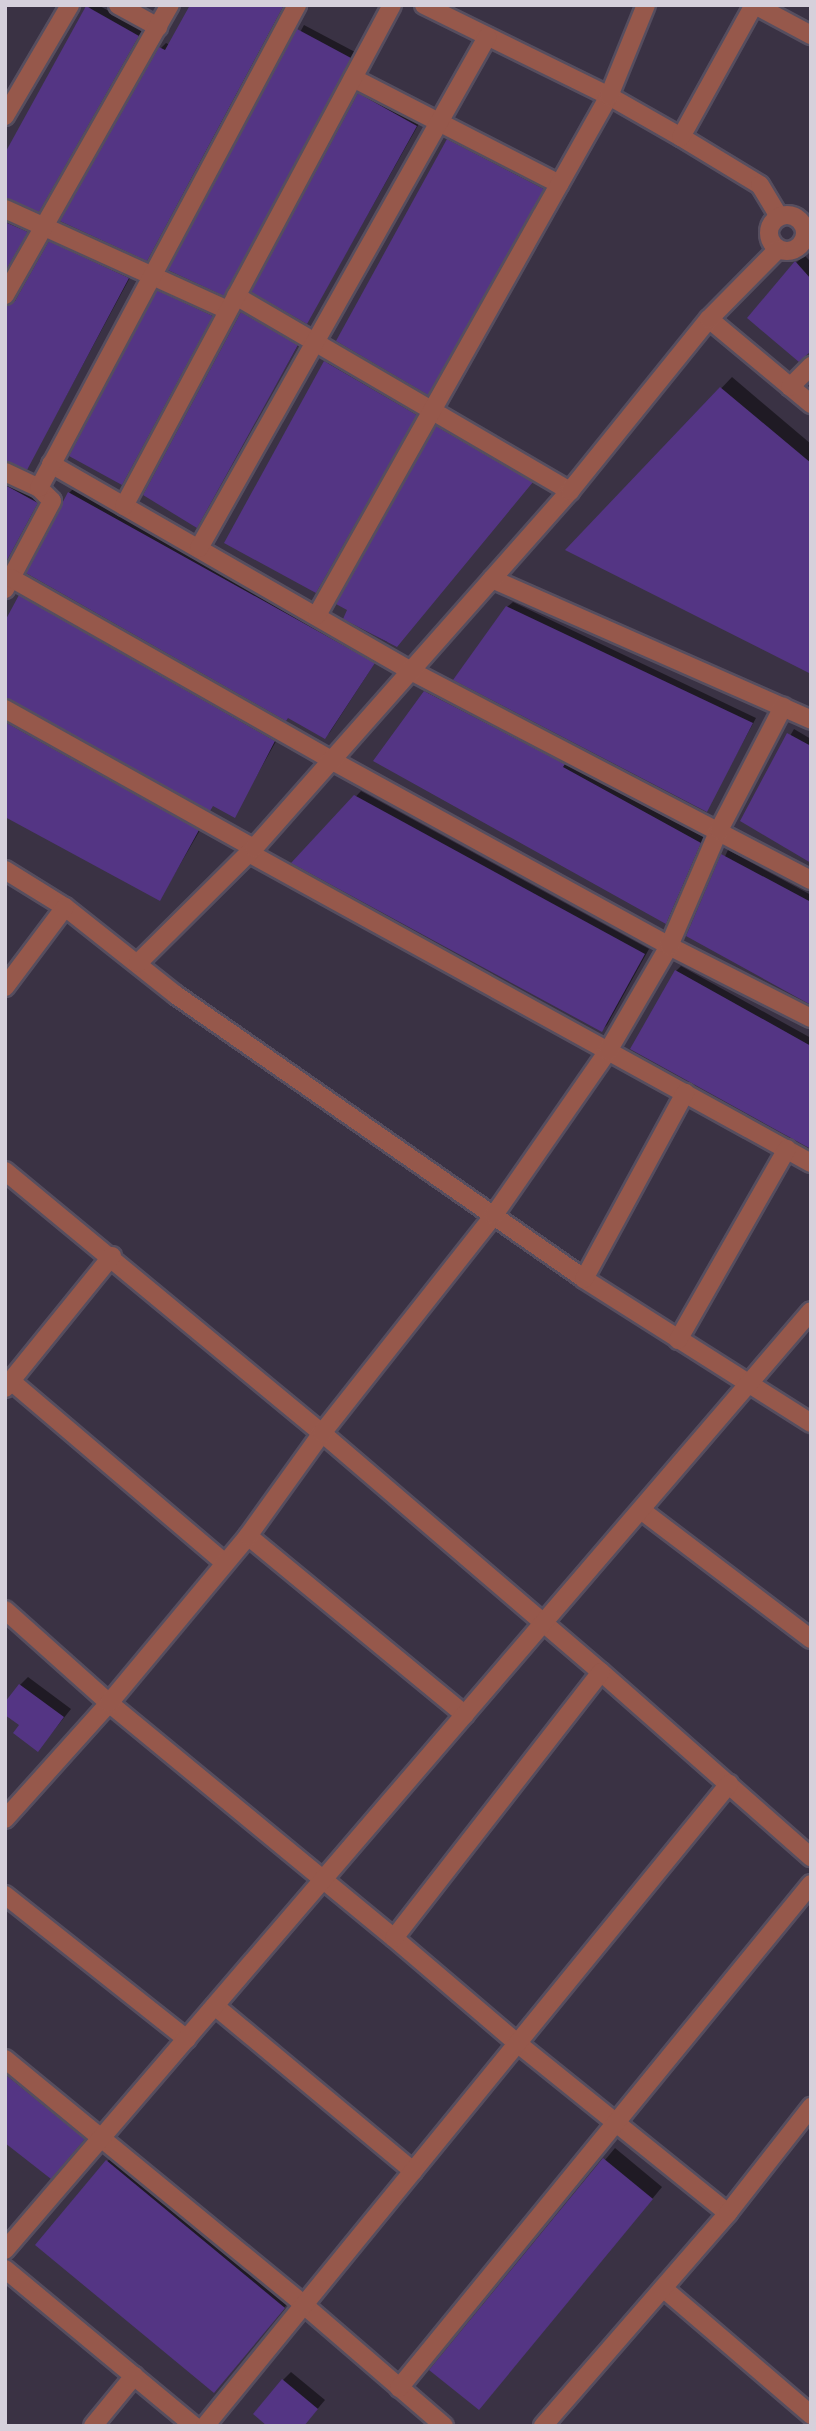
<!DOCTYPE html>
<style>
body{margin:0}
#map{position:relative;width:816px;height:2431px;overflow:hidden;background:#3a3244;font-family:Mulish,sans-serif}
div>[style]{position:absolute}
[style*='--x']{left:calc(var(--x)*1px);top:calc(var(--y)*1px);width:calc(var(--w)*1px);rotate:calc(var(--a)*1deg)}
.shadow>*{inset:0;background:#0007}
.building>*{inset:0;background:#543584}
.roads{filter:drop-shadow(2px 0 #564e5f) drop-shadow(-2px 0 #564e5f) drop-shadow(0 2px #564e5f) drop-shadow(0 -2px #564e5f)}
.minor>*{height:18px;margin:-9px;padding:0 9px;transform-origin:9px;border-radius:9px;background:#96584b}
.minor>.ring{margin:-9px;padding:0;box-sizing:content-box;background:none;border:18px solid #96584b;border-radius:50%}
span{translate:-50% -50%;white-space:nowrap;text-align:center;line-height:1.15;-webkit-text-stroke:6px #30283a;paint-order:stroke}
.frame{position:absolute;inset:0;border:7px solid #d5d0db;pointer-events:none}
</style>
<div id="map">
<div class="shadow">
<div style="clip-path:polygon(90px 5px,98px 5px,143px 30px,39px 210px)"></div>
<div style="clip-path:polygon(192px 5px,286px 5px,147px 259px,62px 221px,161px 48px,166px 43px,170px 45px)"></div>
<div style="clip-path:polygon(304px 25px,355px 52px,223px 293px,171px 270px)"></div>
<div style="clip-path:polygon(364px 89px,421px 120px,307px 322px,359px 94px)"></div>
<div style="clip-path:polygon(453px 135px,547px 183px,428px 393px,448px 140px)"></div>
<div style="clip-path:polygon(5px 213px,32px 226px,5px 276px)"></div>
<div style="clip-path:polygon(55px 237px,133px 272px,27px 468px,5px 459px,5px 301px,16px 300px)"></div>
<div style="clip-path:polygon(804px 255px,811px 262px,811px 347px,796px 263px)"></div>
<div style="clip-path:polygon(164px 286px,217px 310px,122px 483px,159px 292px)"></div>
<div style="clip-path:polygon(247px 308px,301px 340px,196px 525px,242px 313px)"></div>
<div style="clip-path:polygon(331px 357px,420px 409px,316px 591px,226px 542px)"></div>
<div style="clip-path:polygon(732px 377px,811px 444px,811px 672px,568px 550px)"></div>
<div style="clip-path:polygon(443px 422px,536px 477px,402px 640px,387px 642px,345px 618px)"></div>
<div style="clip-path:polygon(5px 477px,42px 498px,5px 561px)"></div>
<div style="clip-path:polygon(74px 488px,378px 658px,330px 732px,325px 737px,69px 493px)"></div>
<div style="clip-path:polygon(25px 591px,279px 736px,234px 816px,20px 597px)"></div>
<div style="clip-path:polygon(513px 602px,756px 718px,707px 809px,507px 607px)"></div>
<div style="clip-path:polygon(431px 687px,705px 837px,671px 917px,666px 922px,426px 692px)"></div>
<div style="clip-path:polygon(5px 715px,203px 825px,160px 899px,5px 815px)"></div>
<div style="clip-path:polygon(794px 729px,811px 739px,811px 861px,742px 820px)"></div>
<div style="clip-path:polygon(361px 791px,649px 949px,607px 1025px,602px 1030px,294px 863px)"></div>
<div style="clip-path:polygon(728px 850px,811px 895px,811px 1004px,688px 935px)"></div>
<div style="clip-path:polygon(681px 966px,811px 1038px,811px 1147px,676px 971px)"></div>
<div style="clip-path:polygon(28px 1677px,71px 1709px,38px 1750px,21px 1724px,20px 1685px)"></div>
<div style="clip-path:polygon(5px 2054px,94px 2128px,61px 2166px,5px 2140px)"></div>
<div style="clip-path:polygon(615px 2148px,662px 2187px,489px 2397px,431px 2370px)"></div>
<div style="clip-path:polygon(112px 2156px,289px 2302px,219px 2386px,38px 2245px)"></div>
<div style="clip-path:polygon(291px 2372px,325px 2400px,303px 2426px,264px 2426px,283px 2380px)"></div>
</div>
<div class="building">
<div style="clip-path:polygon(190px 5px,284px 5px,147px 261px,60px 221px,159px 47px,165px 50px)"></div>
<div style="clip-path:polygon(86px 6px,139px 36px,39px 212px,5px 198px,5px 153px)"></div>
<div style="clip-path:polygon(297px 29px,351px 58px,224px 296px,168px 270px)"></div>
<div style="clip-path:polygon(358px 93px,417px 126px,307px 324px,251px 292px)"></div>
<div style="clip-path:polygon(447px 139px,544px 189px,428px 395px,336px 341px)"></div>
<div style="clip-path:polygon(5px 222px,28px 232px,5px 272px)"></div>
<div style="clip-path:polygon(49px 241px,129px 278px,27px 470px,5px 461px,5px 306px,15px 301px)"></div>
<div style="clip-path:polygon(795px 261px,811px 279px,811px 351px,799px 362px,747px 318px)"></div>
<div style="clip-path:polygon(157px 290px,213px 316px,122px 485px,69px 456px)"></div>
<div style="clip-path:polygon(241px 312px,298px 345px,197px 528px,143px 495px)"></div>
<div style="clip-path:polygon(324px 361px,417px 415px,316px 593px,224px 543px)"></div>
<div style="clip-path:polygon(720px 387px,811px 463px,811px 674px,565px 550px)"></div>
<div style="clip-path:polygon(436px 426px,533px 482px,397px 647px,343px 619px,347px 610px,336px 604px)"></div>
<div style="clip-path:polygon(5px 485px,38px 503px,6px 562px,5px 562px)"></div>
<div style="clip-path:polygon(68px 492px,375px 663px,325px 739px,288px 718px,286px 721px,26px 573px)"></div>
<div style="clip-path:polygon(19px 595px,275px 741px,235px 818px,213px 806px,210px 811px,5px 698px,5px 621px)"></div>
<div style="clip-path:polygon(506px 606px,753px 723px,707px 812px,453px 680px)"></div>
<div style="clip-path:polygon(424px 691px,565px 764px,563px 767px,701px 843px,666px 924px,373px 761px)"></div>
<div style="clip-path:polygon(5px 722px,199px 830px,160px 901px,5px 817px)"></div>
<div style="clip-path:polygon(787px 733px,811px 746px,811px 863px,740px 821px)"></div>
<div style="clip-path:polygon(354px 795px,645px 954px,602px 1032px,291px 863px)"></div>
<div style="clip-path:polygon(721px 854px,811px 902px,811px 1005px,686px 936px)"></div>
<div style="clip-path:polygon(675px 970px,811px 1046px,811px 1149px,630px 1049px)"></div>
<div style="clip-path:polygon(19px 1684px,64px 1717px,38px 1752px,13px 1733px,19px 1725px,5px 1715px,5px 1702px)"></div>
<div style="clip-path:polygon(5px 2074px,85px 2139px,51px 2179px,5px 2143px)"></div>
<div style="clip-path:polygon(603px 2158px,653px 2199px,479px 2410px,429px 2370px)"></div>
<div style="clip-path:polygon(106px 2160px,285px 2308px,214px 2393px,35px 2245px)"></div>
<div style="clip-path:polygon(282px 2379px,318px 2409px,304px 2426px,267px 2426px,253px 2414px)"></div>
</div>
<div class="roads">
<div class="minor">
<div style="--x:118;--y:5;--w:46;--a:28.8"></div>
<div style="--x:424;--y:5;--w:206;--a:26.2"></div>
<div style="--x:609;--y:96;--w:83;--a:29.7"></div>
<div style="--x:681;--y:137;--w:92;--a:31.3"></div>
<div style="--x:760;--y:185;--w:37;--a:59"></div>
<div style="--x:755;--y:5;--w:64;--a:28.2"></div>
<div style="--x:353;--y:78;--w:232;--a:27.2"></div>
<div style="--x:5;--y:116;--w:129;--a:-59.6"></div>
<div style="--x:681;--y:137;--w:151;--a:-61.1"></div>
<div style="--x:5;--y:209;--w:245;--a:24.4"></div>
<div class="ring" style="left:769px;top:215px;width:18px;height:18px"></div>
<div style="--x:5;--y:295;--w:334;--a:-60.4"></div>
<div style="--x:236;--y:296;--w:387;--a:30.3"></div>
<div style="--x:709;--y:319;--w:133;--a:39.8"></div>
<div style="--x:790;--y:387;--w:30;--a:-45"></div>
<div style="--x:51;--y:464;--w:415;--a:29.9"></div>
<div style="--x:411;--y:671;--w:451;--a:27.6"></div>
<div style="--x:5;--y:472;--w:38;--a:25"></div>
<div style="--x:39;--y:488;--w:18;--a:45"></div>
<div style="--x:52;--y:501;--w:100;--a:118.1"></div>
<div style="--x:39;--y:488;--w:548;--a:-61.89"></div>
<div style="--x:124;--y:506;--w:568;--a:-61.86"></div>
<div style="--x:199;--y:548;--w:587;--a:-60.59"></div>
<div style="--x:11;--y:578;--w:368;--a:29.6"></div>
<div style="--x:331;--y:760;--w:386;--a:28.8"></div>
<div style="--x:669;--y:946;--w:159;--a:26.9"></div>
<div style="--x:492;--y:579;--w:349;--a:23.8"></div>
<div style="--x:317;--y:615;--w:596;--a:-60.64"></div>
<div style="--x:609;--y:96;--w:98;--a:-67.9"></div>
<div style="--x:5;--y:709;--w:285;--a:29.2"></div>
<div style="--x:249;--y:853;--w:642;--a:28.88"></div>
<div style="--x:5;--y:870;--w:70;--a:31.7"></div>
<div style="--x:65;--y:907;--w:142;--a:38.4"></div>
<div style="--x:176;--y:995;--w:497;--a:34.8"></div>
<div style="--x:584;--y:1279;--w:269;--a:32.4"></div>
<div style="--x:138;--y:963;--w:163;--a:-44.8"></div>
<div style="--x:254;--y:848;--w:477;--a:-48.5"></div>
<div style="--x:570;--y:491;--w:221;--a:-51.1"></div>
<div style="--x:709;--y:319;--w:98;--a:-45.4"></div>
<div style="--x:5;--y:987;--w:100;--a:-53.1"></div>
<div style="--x:5;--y:1171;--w:411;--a:39.6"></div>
<div style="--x:322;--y:1433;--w:367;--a:40.6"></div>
<div style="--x:601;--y:1672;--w:280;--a:41.4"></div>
<div style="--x:584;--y:1279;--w:212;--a:-61.5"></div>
<div style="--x:678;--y:1340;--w:220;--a:-60.3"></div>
<div style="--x:11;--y:1381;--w:281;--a:40.4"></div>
<div style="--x:5;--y:1388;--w:170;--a:-51"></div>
<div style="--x:641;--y:1510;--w:213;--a:37.2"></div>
<div style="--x:248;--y:1536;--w:281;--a:39.5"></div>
<div style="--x:5;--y:1610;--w:140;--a:41.8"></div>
<div style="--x:109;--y:1703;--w:369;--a:39.5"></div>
<div style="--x:394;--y:1938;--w:162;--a:40.5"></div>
<div style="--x:517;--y:2043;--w:271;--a:38.9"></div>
<div style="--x:5;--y:1819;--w:156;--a:-48.1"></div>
<div style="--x:109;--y:1703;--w:217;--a:-50.2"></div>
<div style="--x:248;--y:1536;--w:127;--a:-54.3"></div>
<div style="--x:322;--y:1433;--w:278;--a:-51.7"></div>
<div style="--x:494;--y:1215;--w:200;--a:-55.2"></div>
<div style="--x:608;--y:1051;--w:121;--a:-59.8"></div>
<div style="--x:669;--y:946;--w:126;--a:-66.7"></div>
<div style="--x:719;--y:830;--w:139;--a:-62.5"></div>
<div style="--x:5;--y:1895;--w:232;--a:38.4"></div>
<div style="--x:394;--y:1938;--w:337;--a:-52.1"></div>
<div style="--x:215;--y:2006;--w:258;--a:39.8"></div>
<div style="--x:5;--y:2059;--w:387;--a:39.4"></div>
<div style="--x:304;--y:2305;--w:185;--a:40.8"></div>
<div style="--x:5;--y:2250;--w:1237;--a:-49.36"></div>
<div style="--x:5;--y:2269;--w:246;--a:39.7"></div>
<div style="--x:663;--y:2288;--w:195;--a:40.6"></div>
<div style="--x:399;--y:2388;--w:651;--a:-50.74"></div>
<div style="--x:93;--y:2426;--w:65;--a:-50.6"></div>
<div style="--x:205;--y:2426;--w:829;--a:-50.78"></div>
<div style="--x:543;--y:2426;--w:282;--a:-49"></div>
<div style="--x:728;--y:2213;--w:135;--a:-51.9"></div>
</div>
</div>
<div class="frame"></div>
</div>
